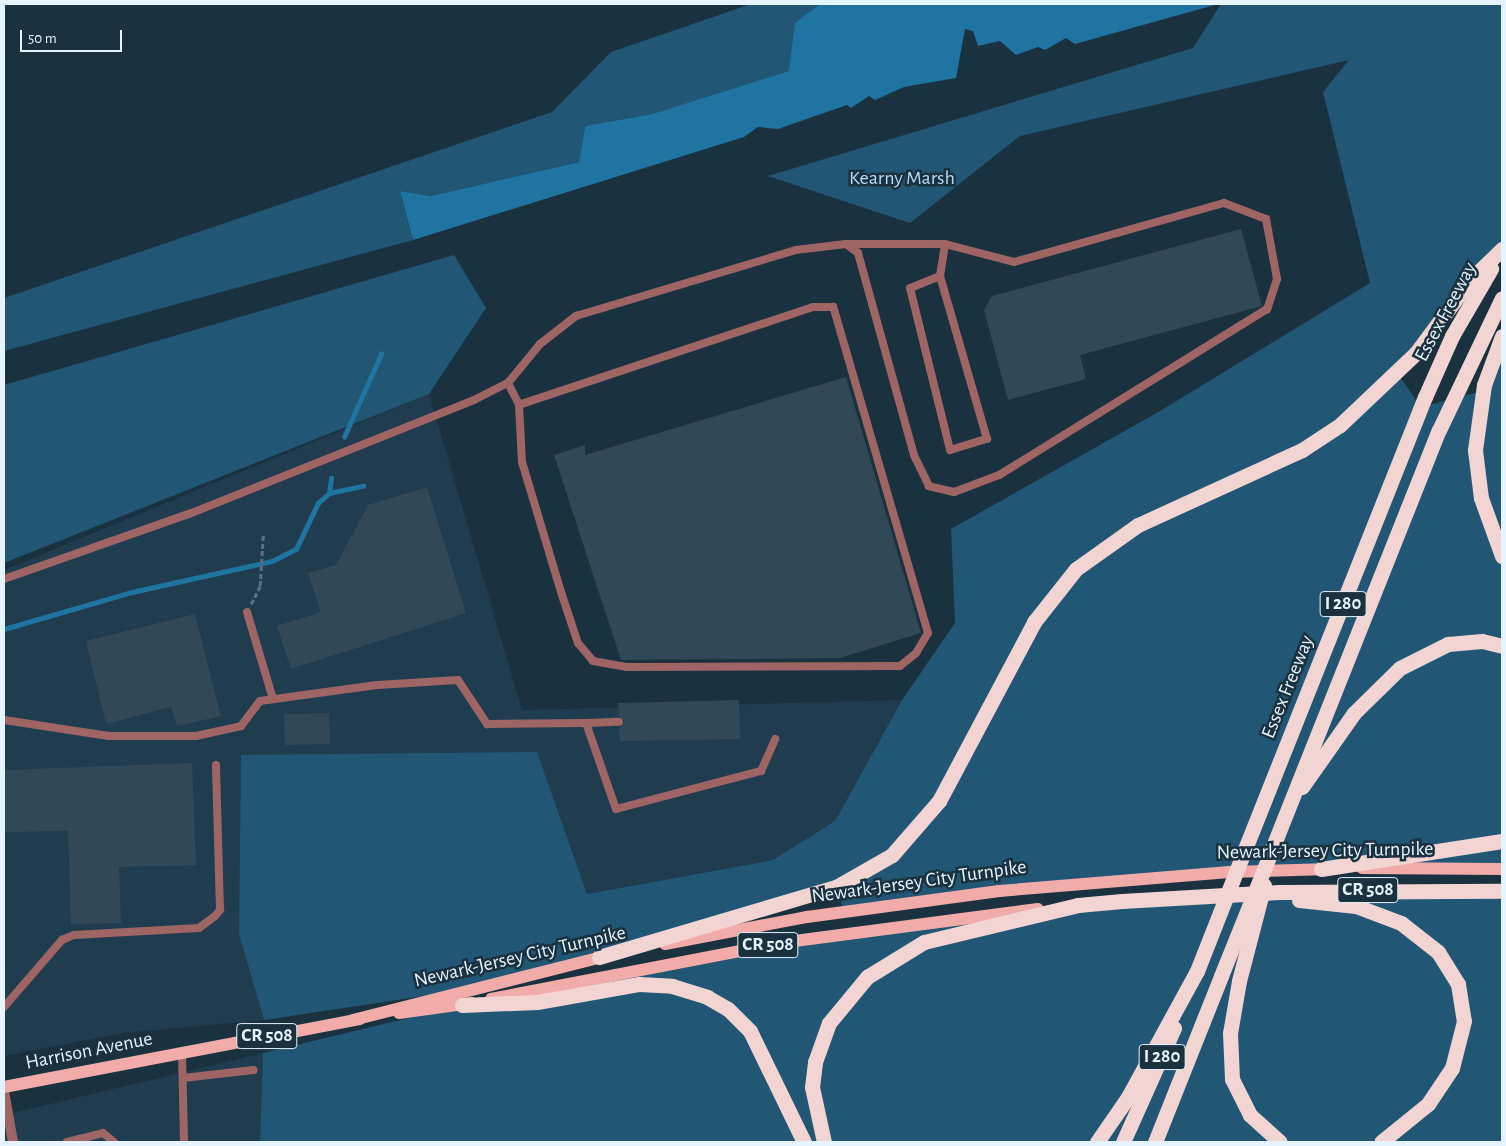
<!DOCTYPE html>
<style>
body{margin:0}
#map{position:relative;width:1506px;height:1146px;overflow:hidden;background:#1a313f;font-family:"Alegreya Sans",sans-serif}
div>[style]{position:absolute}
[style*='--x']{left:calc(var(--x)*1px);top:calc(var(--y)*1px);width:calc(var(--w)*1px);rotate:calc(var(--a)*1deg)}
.built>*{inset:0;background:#1f3d4f}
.green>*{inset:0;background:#215675}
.water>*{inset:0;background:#1f74a1}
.stream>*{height:4.5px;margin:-2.25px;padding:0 2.25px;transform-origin:2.25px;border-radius:2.25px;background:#1f74a1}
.building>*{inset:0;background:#314957}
.path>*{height:2.5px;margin-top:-1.25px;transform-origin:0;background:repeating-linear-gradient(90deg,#5c707c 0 5px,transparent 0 7.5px)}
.lane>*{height:8px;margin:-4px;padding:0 4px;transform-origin:4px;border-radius:4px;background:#9e6564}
.street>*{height:10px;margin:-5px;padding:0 5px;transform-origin:5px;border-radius:5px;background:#9e6564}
.primary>*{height:12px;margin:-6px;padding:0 6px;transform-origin:6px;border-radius:6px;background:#f1aba8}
.highway>*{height:15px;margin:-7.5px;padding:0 7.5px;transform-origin:7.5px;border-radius:7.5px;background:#f2d5d3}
.highway-bridge>*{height:15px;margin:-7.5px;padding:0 7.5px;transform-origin:7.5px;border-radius:7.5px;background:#f2d5d3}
span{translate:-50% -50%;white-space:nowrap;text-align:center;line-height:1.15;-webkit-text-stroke:5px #1a313f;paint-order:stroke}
.shield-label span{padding:1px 4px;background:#1a313f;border:1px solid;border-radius:4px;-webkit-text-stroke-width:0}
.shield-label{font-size:19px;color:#e6f4fd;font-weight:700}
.park-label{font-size:20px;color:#b6dcf6}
.street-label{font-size:20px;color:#e6f4fd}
.frame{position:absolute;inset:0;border:5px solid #e6f4fd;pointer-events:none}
.scale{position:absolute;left:20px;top:30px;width:102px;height:22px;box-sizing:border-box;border:2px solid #e6f4fd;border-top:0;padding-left:6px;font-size:15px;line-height:18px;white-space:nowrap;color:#e6f4fd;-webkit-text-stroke:4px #1a313f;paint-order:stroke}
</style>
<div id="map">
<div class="built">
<div style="clip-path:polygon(429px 394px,522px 710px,902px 700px,835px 821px,773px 860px,587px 894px,536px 752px,239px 933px,264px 1020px,123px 1033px,4px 1056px,4px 570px)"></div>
<div style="clip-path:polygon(263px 1053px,260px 1142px,4px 1142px,4px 1115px)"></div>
</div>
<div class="green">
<div style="clip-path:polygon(751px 4px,820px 4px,796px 23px,790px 71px,652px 114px,585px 126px,579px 162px,431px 196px,400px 191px,413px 240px,4px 351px,4px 298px,552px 112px,611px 52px)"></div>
<div style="clip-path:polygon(1221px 4px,1502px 4px,1502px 249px,1397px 373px,1421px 407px,1482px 391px,1502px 336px,1502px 869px,1232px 872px,844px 912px,837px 888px,457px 991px,264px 1020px,239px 934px,241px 755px,537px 752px,587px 894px,773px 860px,835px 821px,902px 700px,955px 623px,951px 529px,1160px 411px,1370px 283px,1323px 92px,1349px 60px,1020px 136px,910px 223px,768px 176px,1193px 48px)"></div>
<div style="clip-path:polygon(454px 255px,486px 308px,429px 394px,4px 563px,4px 385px)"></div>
<div style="clip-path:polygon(1502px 891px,1502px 1142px,260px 1142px,263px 1053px,462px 1005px,665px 964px,1122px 901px)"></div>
</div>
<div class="water">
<div style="clip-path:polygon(820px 4px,1218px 4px,1075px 44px,1066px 38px,1045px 50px,1038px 47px,1016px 55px,1000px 41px,978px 46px,973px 31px,965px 29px,956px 78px,904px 87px,875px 100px,869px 96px,851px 108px,847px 105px,778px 129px,758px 127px,744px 137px,413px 240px,400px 191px,431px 196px,579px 162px,585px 126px,652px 114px,789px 71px,795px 23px)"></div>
</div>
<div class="stream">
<div style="--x:344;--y:437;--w:91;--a:-66"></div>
<div style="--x:329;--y:493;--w:15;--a:-82"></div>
<div style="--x:4;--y:629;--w:133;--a:-16.1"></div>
<div style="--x:132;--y:592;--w:143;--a:-12.5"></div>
<div style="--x:272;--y:561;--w:27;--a:-27"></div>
<div style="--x:296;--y:549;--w:51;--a:-64.4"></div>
<div style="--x:318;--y:503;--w:15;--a:-42"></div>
<div style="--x:329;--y:493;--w:35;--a:-12"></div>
</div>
<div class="building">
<div style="clip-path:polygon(1241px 229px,1262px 306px,1080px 355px,1086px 379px,1008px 400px,984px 310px,992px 296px)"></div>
<div style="clip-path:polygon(846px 377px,921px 633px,840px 658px,621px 660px,554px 455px,585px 445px,585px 455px)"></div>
<div style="clip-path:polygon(427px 487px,466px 613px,291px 669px,277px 626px,321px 612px,308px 573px,336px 565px,368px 505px)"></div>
<div style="clip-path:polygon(195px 614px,221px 716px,177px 726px,171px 707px,106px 724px,86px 641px)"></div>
<div style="clip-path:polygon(739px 700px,740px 739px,620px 741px,619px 728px,625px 721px,619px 716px,618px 703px)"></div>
<div style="clip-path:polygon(329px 713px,330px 744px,285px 745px,284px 714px)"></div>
<div style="clip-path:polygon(192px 763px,196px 865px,119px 867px,121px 923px,71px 924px,68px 831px,4px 832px,4px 770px)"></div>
</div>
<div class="path">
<div style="--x:251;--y:604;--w:20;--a:-63"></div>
<div style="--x:260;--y:586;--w:51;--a:-86.6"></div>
</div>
<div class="lane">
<div style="--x:940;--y:276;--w:32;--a:158"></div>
<div style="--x:910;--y:288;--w:167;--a:76.1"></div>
<div style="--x:950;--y:450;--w:39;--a:-17"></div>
<div style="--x:987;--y:439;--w:170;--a:-106.1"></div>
<div style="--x:940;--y:276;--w:32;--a:-81"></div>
<div style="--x:508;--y:383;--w:25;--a:63"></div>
<div style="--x:519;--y:405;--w:57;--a:87"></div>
<div style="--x:522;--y:462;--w:139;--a:73.3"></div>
<div style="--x:562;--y:595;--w:51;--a:71.6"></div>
<div style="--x:578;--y:643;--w:23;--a:50"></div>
<div style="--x:593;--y:661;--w:35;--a:10"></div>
<div style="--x:627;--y:667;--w:273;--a:-0.2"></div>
<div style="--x:900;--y:666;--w:21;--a:-39"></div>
<div style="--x:916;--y:653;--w:23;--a:-59"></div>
<div style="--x:928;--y:633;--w:340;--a:-106.2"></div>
<div style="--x:833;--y:307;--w:20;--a:180"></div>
<div style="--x:813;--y:307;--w:310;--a:161.6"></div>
<div style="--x:4;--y:579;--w:196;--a:-19.4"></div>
<div style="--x:189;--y:514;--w:307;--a:-21.8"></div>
<div style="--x:474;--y:400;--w:38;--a:-27"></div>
<div style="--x:508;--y:383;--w:50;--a:-50.6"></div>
<div style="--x:540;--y:344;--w:46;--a:-37.9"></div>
<div style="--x:576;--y:316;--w:230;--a:-16.7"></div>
<div style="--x:796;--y:250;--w:50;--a:-6.8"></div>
<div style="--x:846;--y:244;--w:99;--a:0"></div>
<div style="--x:945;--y:244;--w:71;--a:14.6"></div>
<div style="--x:1014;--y:262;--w:218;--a:-15.7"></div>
<div style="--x:1224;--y:203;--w:45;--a:20.9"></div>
<div style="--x:1266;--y:219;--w:61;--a:79.6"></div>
<div style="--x:1277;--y:279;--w:32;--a:108"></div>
<div style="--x:1267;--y:309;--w:315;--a:148.2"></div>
<div style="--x:999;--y:475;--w:48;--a:159.3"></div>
<div style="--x:954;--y:492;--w:26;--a:-167"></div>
<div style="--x:929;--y:486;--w:34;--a:-116"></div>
<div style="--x:914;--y:455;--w:210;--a:-105.5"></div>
<div style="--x:858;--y:253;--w:15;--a:-143"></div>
<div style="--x:247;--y:612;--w:91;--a:73.4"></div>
<div style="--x:4;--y:720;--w:106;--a:8.7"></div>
<div style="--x:109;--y:736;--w:87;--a:0"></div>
<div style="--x:196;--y:736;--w:46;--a:-12.5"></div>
<div style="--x:241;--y:726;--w:31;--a:-53"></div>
<div style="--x:260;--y:701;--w:118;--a:-7.8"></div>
<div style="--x:377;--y:685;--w:81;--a:-3.5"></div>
<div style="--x:458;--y:680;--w:53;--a:56.6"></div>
<div style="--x:487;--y:724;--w:99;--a:-0.6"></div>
<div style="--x:586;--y:723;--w:91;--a:70.8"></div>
<div style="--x:616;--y:809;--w:150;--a:-14.7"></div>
<div style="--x:761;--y:771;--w:35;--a:-66"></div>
<div style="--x:586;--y:723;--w:33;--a:-2"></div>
<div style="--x:4;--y:1007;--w:89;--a:-49.1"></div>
<div style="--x:62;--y:940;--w:13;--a:-23"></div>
<div style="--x:74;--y:935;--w:125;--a:-3.2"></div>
<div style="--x:199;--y:928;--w:20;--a:-37"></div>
<div style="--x:215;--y:916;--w:8;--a:-50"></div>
<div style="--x:220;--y:910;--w:145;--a:-91.6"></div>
<div style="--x:182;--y:1052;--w:90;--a:88.7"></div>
<div style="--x:183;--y:1078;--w:71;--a:-6.4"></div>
<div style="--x:67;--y:1142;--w:37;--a:-14"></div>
<div style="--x:103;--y:1133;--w:14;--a:39"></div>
</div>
<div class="street">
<div style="--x:4;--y:1091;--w:52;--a:80"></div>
</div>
<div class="primary">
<div style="--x:1362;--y:868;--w:140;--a:0.4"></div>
<div style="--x:665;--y:944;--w:145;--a:-10.8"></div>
<div style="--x:807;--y:917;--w:194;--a:-7.7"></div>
<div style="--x:999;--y:891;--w:234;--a:-4.7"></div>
<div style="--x:1232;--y:872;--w:98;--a:-1.8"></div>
<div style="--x:491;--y:999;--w:301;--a:-10.9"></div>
<div style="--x:787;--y:942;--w:253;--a:-7.5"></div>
<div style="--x:399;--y:1013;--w:73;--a:-7.9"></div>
<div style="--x:353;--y:1020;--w:264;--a:-14.2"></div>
<div style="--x:4;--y:1087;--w:362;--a:-10.8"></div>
</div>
<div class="highway">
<div style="--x:1502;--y:336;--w:52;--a:110.2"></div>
<div style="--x:1484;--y:385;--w:66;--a:97.9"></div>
<div style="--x:1475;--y:450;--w:48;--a:82.9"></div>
<div style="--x:1481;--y:498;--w:62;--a:70.1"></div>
<div style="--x:1302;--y:787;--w:90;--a:-54.9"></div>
<div style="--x:1354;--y:713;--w:64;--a:-44.4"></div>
<div style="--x:1400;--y:668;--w:54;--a:-26.6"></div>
<div style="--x:1448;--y:644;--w:34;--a:-5"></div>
<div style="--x:1482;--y:641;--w:21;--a:14"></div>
<div style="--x:1245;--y:849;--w:487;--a:-68.3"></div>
<div style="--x:1425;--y:397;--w:67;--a:-66.1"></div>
<div style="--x:1452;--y:336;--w:78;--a:-59.8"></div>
<div style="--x:1270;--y:854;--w:456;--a:-68.3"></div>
<div style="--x:1439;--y:430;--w:146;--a:-64.5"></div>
<div style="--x:1321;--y:869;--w:183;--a:-8.8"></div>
<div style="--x:1299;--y:900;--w:57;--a:6"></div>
<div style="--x:1356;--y:906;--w:48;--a:20.7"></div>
<div style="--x:1401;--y:923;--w:47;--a:38.1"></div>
<div style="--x:1438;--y:952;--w:38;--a:58"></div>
<div style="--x:1458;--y:984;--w:37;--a:81"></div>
<div style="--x:1464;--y:1021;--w:49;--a:104.3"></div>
<div style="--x:1452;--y:1068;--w:43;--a:123.7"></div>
<div style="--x:1428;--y:1104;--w:60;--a:141"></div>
<div style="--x:599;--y:957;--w:247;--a:-16.5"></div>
<div style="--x:836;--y:887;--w:64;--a:-29.7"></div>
<div style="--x:892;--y:855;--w:72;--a:-49"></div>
<div style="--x:939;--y:801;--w:203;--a:-62"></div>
<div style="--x:1034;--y:622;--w:68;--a:-51.6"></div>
<div style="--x:1076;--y:569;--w:76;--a:-35.4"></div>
<div style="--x:1138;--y:525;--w:180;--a:-24.6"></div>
<div style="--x:1302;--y:450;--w:45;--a:-33.3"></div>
<div style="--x:1340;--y:425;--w:105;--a:-43.5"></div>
<div style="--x:1416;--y:353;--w:91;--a:-53.5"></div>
<div style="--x:1470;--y:280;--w:45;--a:-44.1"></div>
<div style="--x:1239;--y:981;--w:53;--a:99.8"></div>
<div style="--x:1230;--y:1033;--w:46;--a:87.5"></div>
<div style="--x:1232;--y:1079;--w:40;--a:63.4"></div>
<div style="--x:1250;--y:1115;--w:40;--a:42"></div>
<div style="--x:462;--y:1005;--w:75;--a:-2.3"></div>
<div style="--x:537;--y:1002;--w:104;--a:-10"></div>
<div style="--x:639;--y:984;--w:33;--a:3"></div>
<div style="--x:672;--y:986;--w:37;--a:17"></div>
<div style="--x:707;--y:997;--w:24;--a:30"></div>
<div style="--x:728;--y:1009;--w:31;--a:45"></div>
<div style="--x:750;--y:1031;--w:123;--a:64.1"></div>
<div style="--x:824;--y:1142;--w:56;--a:-102.3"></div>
<div style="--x:812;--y:1087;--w:25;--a:-83"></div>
<div style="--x:815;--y:1062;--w:41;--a:-70.3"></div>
<div style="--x:829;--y:1023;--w:60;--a:-50.4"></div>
<div style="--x:867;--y:977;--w:67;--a:-31.6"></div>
<div style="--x:924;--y:942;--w:158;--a:-13.5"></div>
<div style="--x:1078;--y:905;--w:44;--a:-5.2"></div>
<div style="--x:1122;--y:901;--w:157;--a:-3.3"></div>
<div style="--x:1279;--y:892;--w:223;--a:-0.3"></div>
<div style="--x:1097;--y:1142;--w:55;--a:-55.4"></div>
<div style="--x:1128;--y:1097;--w:144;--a:-61.3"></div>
<div style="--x:1123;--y:1142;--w:125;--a:-65.9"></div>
<div style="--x:1155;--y:1142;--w:179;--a:-68.3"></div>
</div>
<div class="highway-bridge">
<div style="--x:1197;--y:971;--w:131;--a:-68.5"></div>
<div style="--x:1221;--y:976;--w:131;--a:-68.1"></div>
<div style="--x:1239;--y:981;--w:99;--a:-75.4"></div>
</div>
<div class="shield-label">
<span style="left:1343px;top:604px">I 280</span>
<span style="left:1368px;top:890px">CR 508</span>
<span style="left:768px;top:945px">CR 508</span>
<span style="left:267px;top:1036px">CR 508</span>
<span style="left:1162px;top:1057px">I 280</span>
</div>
<div class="park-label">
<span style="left:902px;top:178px">Kearny Marsh</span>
</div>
<div class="street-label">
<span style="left:1446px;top:312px;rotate:-62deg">Essex Freeway</span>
<span style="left:1288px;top:687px;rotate:-68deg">Essex Freeway</span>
<span style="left:1325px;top:851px;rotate:-1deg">Newark-Jersey City Turnpike</span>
<span style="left:919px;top:882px;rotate:-8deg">Newark-Jersey City Turnpike</span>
<span style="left:520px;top:957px;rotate:-13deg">Newark-Jersey City Turnpike</span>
<span style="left:89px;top:1051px;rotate:-11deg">Harrison Avenue</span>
</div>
<div class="frame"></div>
<div class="scale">50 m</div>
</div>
